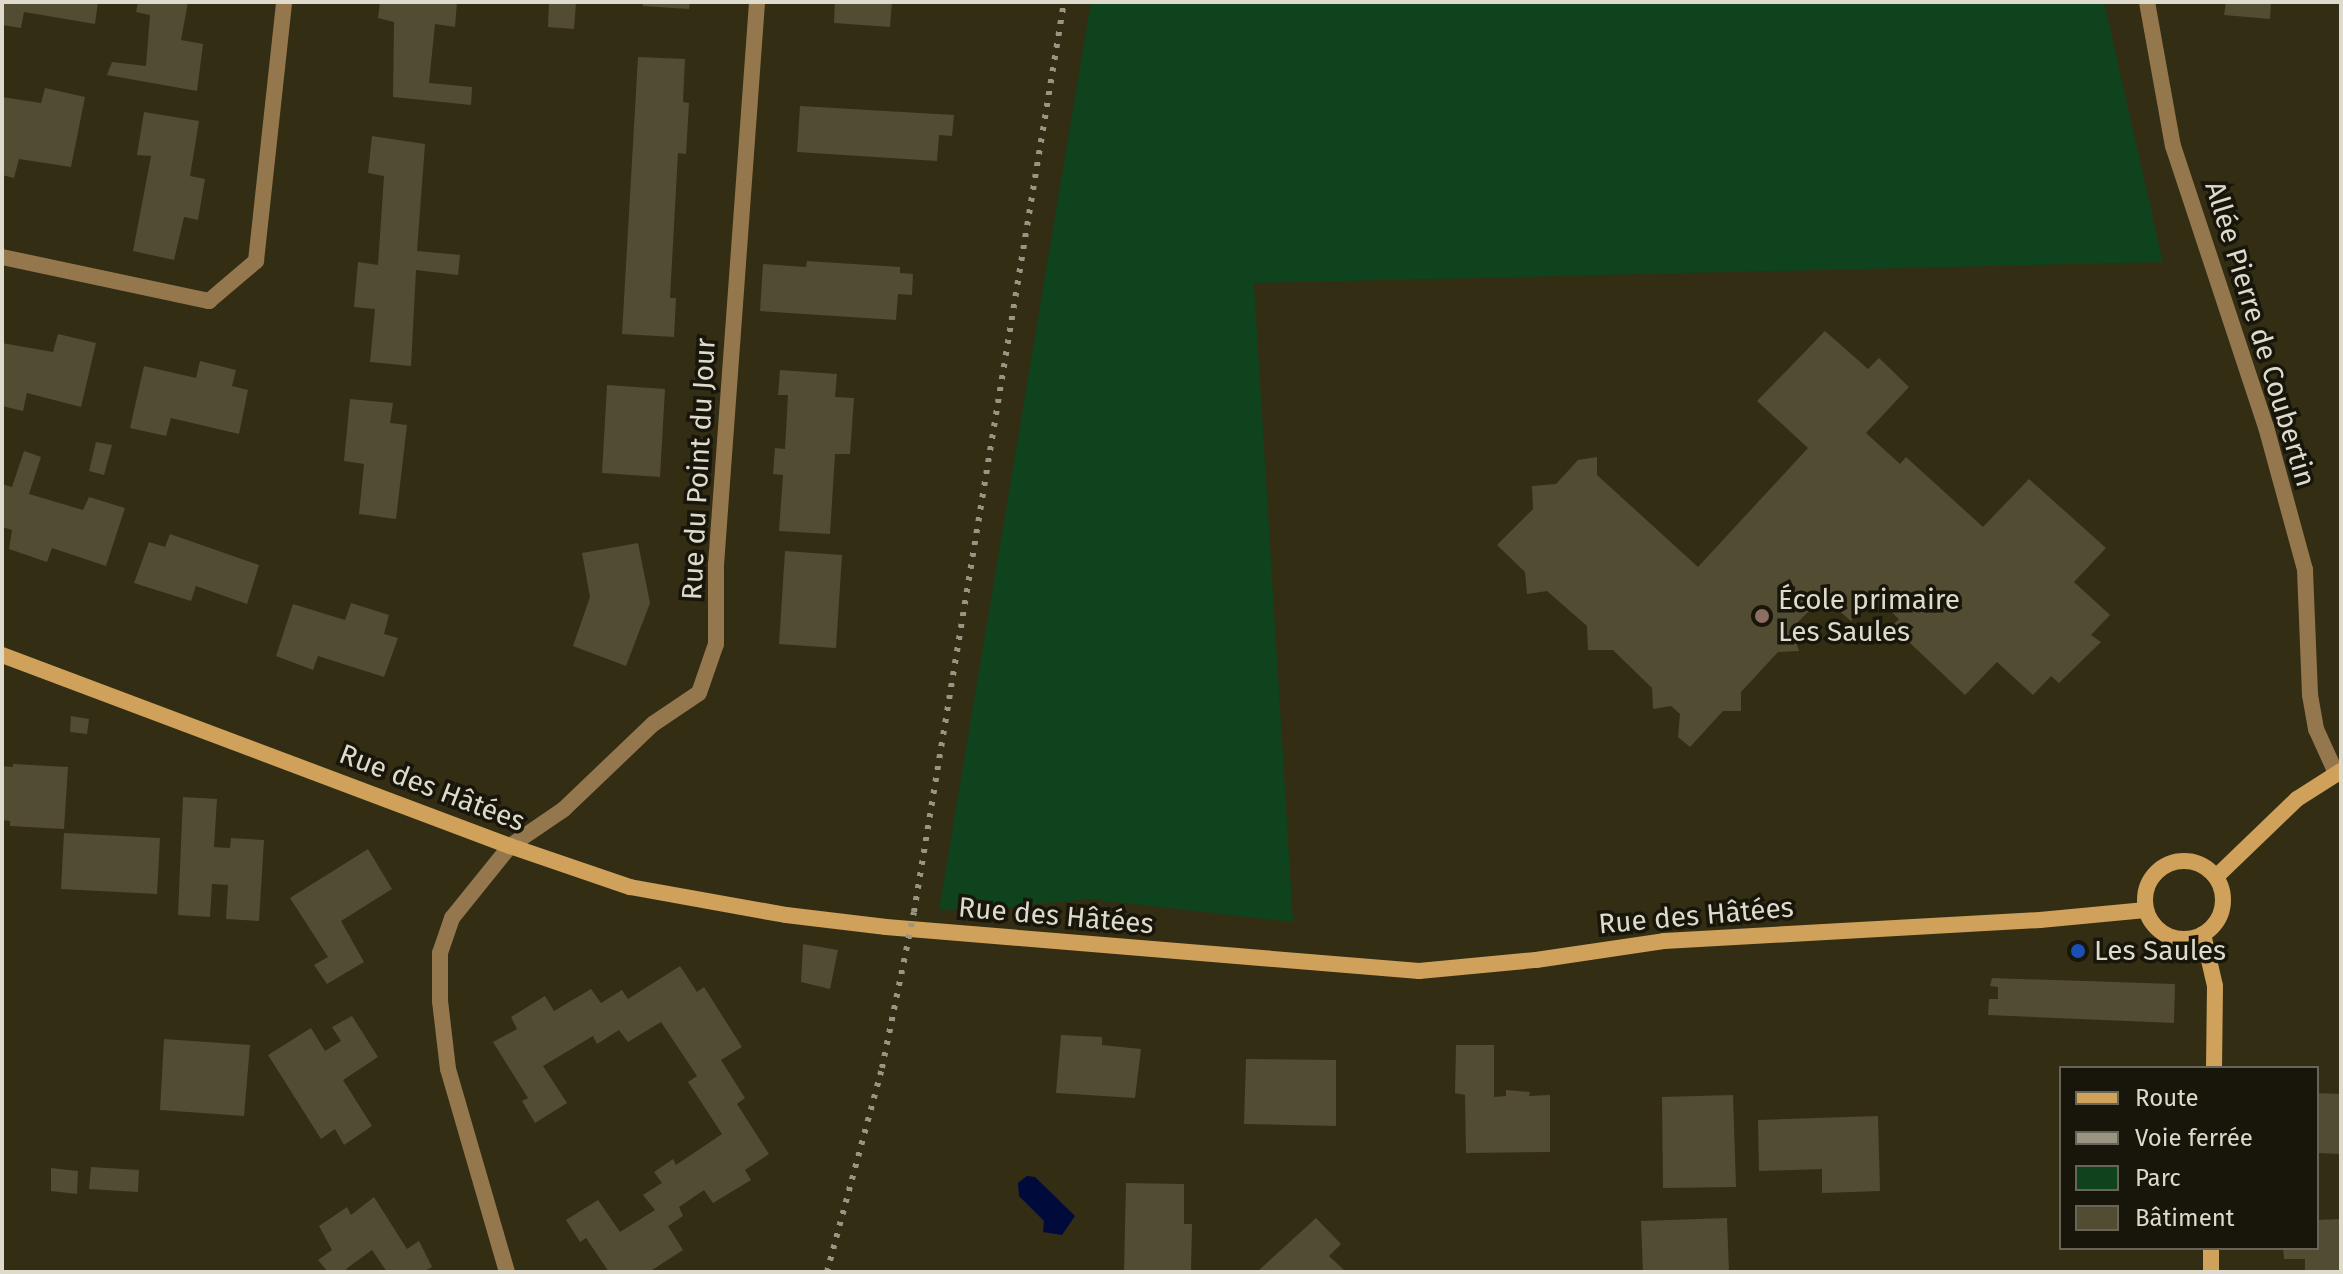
<!DOCTYPE html>
<meta charset="utf-8">
<style>
body{margin:0}
#map{position:relative;width:2343px;height:1274px;overflow:hidden;background:#332d14;font-family:"Fira Sans",sans-serif}
div>[style]{position:absolute}
[style*='--x']{left:calc(var(--x)*1px);top:calc(var(--y)*1px);width:calc(var(--w)*1px);rotate:calc(var(--a)*1deg)}
.green>*{inset:0;background:#0e431d}
.water>*{inset:0;background:#000a3b}
.building>*{inset:0;background:#524c32}
.street>*{height:16px;margin:-8px;padding:0 8px;transform-origin:8px;border-radius:8px;background:#95774d}
.secondary>*{height:16px;margin:-8px;padding:0 8px;transform-origin:8px;border-radius:8px;background:#d0a15a}
.secondary>.ring{margin:-8px;padding:0;box-sizing:content-box;background:none;border:16px solid #d0a15a;border-radius:50%}
.rail>*{height:6px;margin-top:-3px;transform-origin:0;background:repeating-linear-gradient(90deg,#999582 0 4px,transparent 0 12px)}
.dots>*{width:22px;height:22px;translate:-50% -50%;box-sizing:border-box;border:4px solid #18150b;border-radius:50%}
span{translate:-50% -50%;white-space:nowrap;text-align:center;line-height:1.15;-webkit-text-stroke:7px #18150b;paint-order:stroke}
.street-label{font-size:28px;color:#dedbcc}
.poi-label{font-size:28px;color:#dedbcc}
.left{translate:0 -50%;text-align:left}
.frame{position:absolute;inset:0;border:4px solid #dedbcc;pointer-events:none}
.legend{position:absolute;left:2059px;top:1066px;width:260px;height:184px;box-sizing:border-box;background:#18150b;border:2px solid #676458;margin:0;padding:10px 14px;list-style:none;font-size:24px;color:#dedbcc}
.legend li{display:flex;align-items:center;gap:16px;height:40px}
.legend b{width:40px;border:2px solid #676458}
</style>
<div id="map">
<div class="green">
<div style="clip-path:polygon(1091px 2px,2104px 2px,2163px 262px,1254px 283px,1293px 922px,1089px 899px,982px 910px,939px 910px)"></div>
</div>
<div class="water">
<div style="clip-path:polygon(1027px 1176px,1035px 1177px,1075px 1216px,1062px 1235px,1043px 1232px,1044px 1221px,1019px 1196px,1018px 1183px)"></div>
</div>
<div class="building">
<div style="clip-path:polygon(2px 2px,98px 2px,95px 24px,24px 12px,21px 28px,2px 25px)"></div>
<div style="clip-path:polygon(138px 2px,188px 2px,181px 40px,203px 44px,197px 91px,107px 75px,112px 62px,146px 66px,150px 15px,136px 12px)"></div>
<div style="clip-path:polygon(380px 2px,457px 2px,455px 27px,435px 24px,429px 83px,472px 87px,471px 105px,393px 97px,394px 22px,378px 18px)"></div>
<div style="clip-path:polygon(549px 2px,576px 2px,574px 29px,548px 27px)"></div>
<div style="clip-path:polygon(643px 2px,690px 2px,689px 9px,643px 6px)"></div>
<div style="clip-path:polygon(835px 2px,892px 2px,890px 27px,834px 23px)"></div>
<div style="clip-path:polygon(2226px 2px,2271px 2px,2270px 19px,2224px 15px)"></div>
<div style="clip-path:polygon(638px 57px,685px 59px,683px 102px,689px 103px,686px 154px,678px 153px,670px 298px,676px 298px,674px 337px,622px 334px)"></div>
<div style="clip-path:polygon(45px 88px,85px 97px,71px 167px,19px 159px,14px 178px,2px 175px,2px 97px,41px 103px)"></div>
<div style="clip-path:polygon(800px 106px,954px 115px,952px 136px,939px 135px,937px 161px,797px 152px)"></div>
<div style="clip-path:polygon(144px 112px,199px 121px,190px 176px,205px 179px,198px 220px,184px 217px,174px 260px,133px 251px,151px 156px,137px 155px)"></div>
<div style="clip-path:polygon(372px 136px,425px 144px,417px 251px,460px 255px,458px 275px,416px 270px,411px 366px,370px 362px,375px 309px,354px 307px,358px 262px,378px 265px,384px 176px,368px 173px)"></div>
<div style="clip-path:polygon(807px 261px,900px 267px,900px 273px,913px 274px,912px 295px,898px 294px,896px 320px,760px 311px,763px 264px,806px 267px)"></div>
<div style="clip-path:polygon(1825px 331px,1868px 369px,1879px 358px,1909px 387px,1866px 433px,1900px 464px,1906px 457px,1983px 527px,2029px 479px,2106px 548px,2074px 582px,2110px 615px,2091px 635px,2101px 642px,2059px 683px,2051px 676px,2033px 695px,1997px 662px,1965px 695px,1892px 626px,1899px 619px,1873px 595px,1851px 621px,1823px 597px,1792px 628px,1799px 651px,1778px 652px,1741px 692px,1741px 711px,1723px 711px,1690px 747px,1678px 737px,1680px 714px,1671px 706px,1653px 709px,1652px 688px,1613px 650px,1588px 650px,1587px 626px,1547px 591px,1527px 594px,1525px 572px,1497px 545px,1533px 509px,1532px 486px,1556px 484px,1578px 460px,1597px 457px,1597px 475px,1698px 567px,1808px 448px,1757px 401px)"></div>
<div style="clip-path:polygon(58px 334px,96px 343px,81px 407px,27px 393px,23px 411px,2px 406px,2px 343px,53px 352px)"></div>
<div style="clip-path:polygon(200px 361px,236px 370px,232px 386px,248px 390px,239px 434px,171px 418px,166px 436px,130px 428px,144px 366px,196px 378px)"></div>
<div style="clip-path:polygon(780px 370px,837px 374px,835px 397px,854px 398px,850px 454px,835px 454px,830px 534px,779px 531px,783px 475px,773px 474px,775px 448px,785px 449px,788px 395px,778px 395px)"></div>
<div style="clip-path:polygon(607px 385px,665px 389px,660px 477px,602px 473px)"></div>
<div style="clip-path:polygon(350px 399px,393px 403px,390px 423px,407px 425px,396px 519px,359px 514px,364px 464px,344px 461px)"></div>
<div style="clip-path:polygon(96px 442px,112px 445px,104px 475px,89px 471px)"></div>
<div style="clip-path:polygon(24px 451px,41px 457px,29px 494px,83px 510px,89px 497px,125px 508px,106px 566px,52px 548px,47px 562px,9px 549px,12px 530px,2px 527px,2px 484px,12px 487px)"></div>
<div style="clip-path:polygon(170px 534px,259px 565px,247px 604px,196px 586px,191px 601px,134px 583px,149px 542px,165px 547px)"></div>
<div style="clip-path:polygon(638px 543px,650px 603px,626px 666px,573px 646px,590px 597px,582px 553px)"></div>
<div style="clip-path:polygon(785px 551px,842px 555px,836px 648px,779px 644px)"></div>
<div style="clip-path:polygon(351px 603px,389px 615px,384px 634px,398px 638px,384px 677px,318px 656px,313px 670px,276px 656px,293px 604px,345px 620px)"></div>
<div style="clip-path:polygon(71px 716px,89px 719px,87px 734px,70px 732px)"></div>
<div style="clip-path:polygon(13px 764px,68px 767px,64px 829px,10px 826px,10px 821px,2px 820px,2px 766px,13px 767px)"></div>
<div style="clip-path:polygon(183px 797px,217px 799px,214px 847px,230px 848px,231px 838px,264px 840px,259px 921px,226px 919px,228px 885px,212px 884px,210px 917px,178px 915px)"></div>
<div style="clip-path:polygon(64px 833px,160px 838px,157px 894px,61px 889px)"></div>
<div style="clip-path:polygon(368px 849px,392px 889px,341px 921px,364px 962px,327px 984px,314px 965px,328px 957px,290px 898px)"></div>
<div style="clip-path:polygon(803px 944px,838px 950px,830px 989px,801px 982px)"></div>
<div style="clip-path:polygon(680px 966px,697px 992px,704px 987px,742px 1047px,721px 1060px,745px 1098px,737px 1104px,769px 1154px,745px 1170px,751px 1180px,713px 1203px,704px 1190px,679px 1207px,683px 1216px,668px 1226px,683px 1250px,649px 1272px,609px 1272px,586px 1238px,580px 1242px,566px 1220px,598px 1200px,620px 1232px,655px 1210px,643px 1195px,662px 1183px,654px 1172px,673px 1159px,676px 1165px,722px 1134px,688px 1082px,697px 1076px,661px 1022px,628px 1042px,619px 1030px,597px 1044px,593px 1036px,543px 1066px,567px 1103px,535px 1123px,522px 1101px,528px 1098px,493px 1042px,517px 1029px,511px 1017px,545px 996px,554px 1011px,591px 989px,601px 1003px,622px 990px,628px 999px)"></div>
<div style="clip-path:polygon(1992px 978px,2175px 984px,2174px 1023px,1988px 1015px,1989px 999px,1998px 999px,1998px 987px,1990px 986px)"></div>
<div style="clip-path:polygon(352px 1016px,378px 1057px,343px 1080px,372px 1126px,344px 1145px,335px 1129px,321px 1139px,268px 1055px,311px 1028px,325px 1051px,341px 1041px,332px 1027px)"></div>
<div style="clip-path:polygon(1061px 1035px,1102px 1037px,1102px 1045px,1141px 1049px,1135px 1098px,1056px 1093px)"></div>
<div style="clip-path:polygon(164px 1039px,250px 1045px,244px 1116px,160px 1110px)"></div>
<div style="clip-path:polygon(1456px 1045px,1494px 1045px,1494px 1097px,1506px 1096px,1506px 1090px,1530px 1092px,1529px 1096px,1550px 1095px,1550px 1152px,1466px 1153px,1465px 1095px,1455px 1093px)"></div>
<div style="clip-path:polygon(1246px 1059px,1336px 1060px,1336px 1126px,1244px 1124px)"></div>
<div style="clip-path:polygon(2317px 1093px,2341px 1094px,2341px 1154px,2317px 1153px)"></div>
<div style="clip-path:polygon(1733px 1095px,1736px 1187px,1663px 1188px,1662px 1097px)"></div>
<div style="clip-path:polygon(1878px 1116px,1880px 1191px,1822px 1193px,1822px 1169px,1759px 1171px,1758px 1120px)"></div>
<div style="clip-path:polygon(91px 1167px,139px 1170px,138px 1192px,89px 1189px)"></div>
<div style="clip-path:polygon(51px 1168px,78px 1171px,77px 1194px,51px 1191px)"></div>
<div style="clip-path:polygon(1126px 1183px,1184px 1184px,1184px 1224px,1192px 1224px,1191px 1272px,1124px 1272px)"></div>
<div style="clip-path:polygon(374px 1197px,407px 1249px,419px 1241px,432px 1267px,423px 1272px,387px 1272px,372px 1250px,346px 1269px,348px 1272px,328px 1272px,318px 1260px,332px 1250px,319px 1226px,347px 1207px,351px 1215px)"></div>
<div style="clip-path:polygon(1316px 1218px,1341px 1244px,1329px 1256px,1346px 1272px,1257px 1272px)"></div>
<div style="clip-path:polygon(1727px 1218px,1729px 1272px,1643px 1272px,1641px 1221px)"></div>
<div style="clip-path:polygon(2341px 1219px,2341px 1272px,2305px 1272px,2305px 1259px,2284px 1259px,2283px 1248px,2317px 1248px,2317px 1220px)"></div>
</div>
<div class="street">
<div style="--x:2147;--y:2;--w:146;--a:79.8"></div>
<div style="--x:2173;--y:146;--w:296;--a:71.7"></div>
<div style="--x:2266;--y:427;--w:148;--a:74.7"></div>
<div style="--x:2305;--y:570;--w:125;--a:87.7"></div>
<div style="--x:2310;--y:695;--w:35;--a:80"></div>
<div style="--x:2316;--y:729;--w:48;--a:65.6"></div>
<div style="--x:2;--y:257;--w:212;--a:12"></div>
<div style="--x:209;--y:301;--w:62;--a:-40.4"></div>
<div style="--x:256;--y:261;--w:261;--a:-83.8"></div>
<div style="--x:507;--y:1272;--w:211;--a:-106.2"></div>
<div style="--x:448;--y:1069;--w:68;--a:-96.7"></div>
<div style="--x:440;--y:1001;--w:48;--a:-90"></div>
<div style="--x:440;--y:953;--w:37;--a:-71"></div>
<div style="--x:452;--y:918;--w:92;--a:-51.1"></div>
<div style="--x:510;--y:846;--w:65;--a:-34.4"></div>
<div style="--x:564;--y:809;--w:123;--a:-43.7"></div>
<div style="--x:653;--y:724;--w:55;--a:-34"></div>
<div style="--x:699;--y:693;--w:52;--a:-70.9"></div>
<div style="--x:716;--y:644;--w:79;--a:-90"></div>
<div style="--x:716;--y:565;--w:564;--a:-85.83"></div>
</div>
<div class="secondary">
<div style="--x:2;--y:655;--w:543;--a:20.61"></div>
<div style="--x:510;--y:846;--w:127;--a:18.9"></div>
<div style="--x:630;--y:887;--w:158;--a:10.2"></div>
<div style="--x:786;--y:915;--w:101;--a:6.8"></div>
<div style="--x:886;--y:927;--w:535;--a:4.72"></div>
<div style="--x:1419;--y:971;--w:118;--a:-5.4"></div>
<div style="--x:1536;--y:960;--w:129;--a:-8.4"></div>
<div style="--x:1664;--y:941;--w:377;--a:-3.2"></div>
<div style="--x:2040;--y:920;--w:106;--a:-5.4"></div>
<div class="ring" style="left:2145px;top:861px;width:62px;height:62px"></div>
<div style="--x:2217;--y:876;--w:111;--a:-43.9"></div>
<div style="--x:2297;--y:799;--w:52;--a:-32.5"></div>
<div style="--x:2203;--y:934;--w:53;--a:77"></div>
<div style="--x:2215;--y:986;--w:82;--a:90.7"></div>
<div style="--x:2211;--y:1272;--w:24;--a:-90"></div>
</div>
<div class="rail">
<div style="--x:827;--y:1272;--w:211;--a:-74.9"></div>
<div style="--x:882;--y:1068;--w:159;--a:-78.4"></div>
<div style="--x:914;--y:912;--w:922;--a:-80.64"></div>
</div>
<div class="dots">
<div style="left:1762px;top:616px;background:#8d6e63"></div>
<div style="left:2078px;top:951px;background:#1a4fb4"></div>
</div>
<div class="street-label">
<span style="left:2260px;top:334px;rotate:73deg">Allée Pierre de Coubertin</span>
<span style="left:699px;top:469px;rotate:-87deg">Rue du Point du Jour</span>
<span style="left:432px;top:788px;rotate:21deg">Rue des Hâtées</span>
<span style="left:1056px;top:916px;rotate:5deg">Rue des Hâtées</span>
<span style="left:1696px;top:916px;rotate:-5deg">Rue des Hâtées</span>
</div>
<div class="poi-label">
<span class="left" style="left:1778px;top:616px">École primaire<br>Les Saules</span>
<span class="left" style="left:2094px;top:951px">Les Saules</span>
</div>
<div class="frame"></div>
<ul class="legend">
<li><b style="height:10px;background:#d0a15a"></b>Route</li>
<li><b style="height:10px;background:#999582"></b>Voie ferrée</li>
<li><b style="height:22px;background:#0e431d"></b>Parc</li>
<li><b style="height:22px;background:#524c32"></b>Bâtiment</li>
</ul>
</div>
